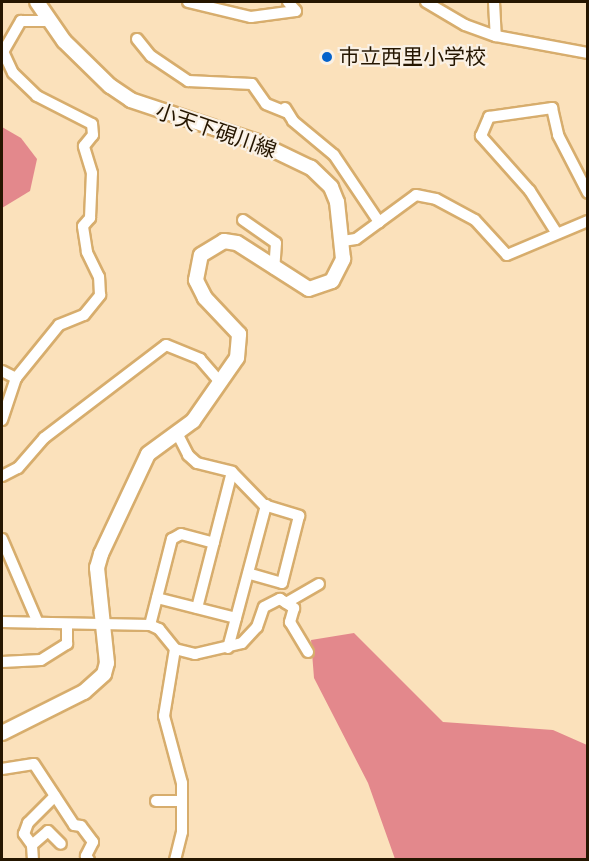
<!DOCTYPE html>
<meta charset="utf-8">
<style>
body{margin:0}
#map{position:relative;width:589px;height:861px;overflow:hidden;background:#fbe1bb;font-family:"DM Sans","Noto Sans JP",sans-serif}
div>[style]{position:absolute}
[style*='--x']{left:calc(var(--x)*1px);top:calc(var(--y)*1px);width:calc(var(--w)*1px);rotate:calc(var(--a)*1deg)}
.forest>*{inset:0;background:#e3888c}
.roads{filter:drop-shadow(2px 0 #d7ad6d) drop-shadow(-2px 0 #d7ad6d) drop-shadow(0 2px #d7ad6d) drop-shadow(0 -2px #d7ad6d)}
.minor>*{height:10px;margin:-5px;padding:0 5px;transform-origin:5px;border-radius:5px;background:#fff}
.major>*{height:14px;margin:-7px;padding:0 7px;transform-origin:7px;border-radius:7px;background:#fff}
.dots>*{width:16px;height:16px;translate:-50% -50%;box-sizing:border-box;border:3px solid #faf1e5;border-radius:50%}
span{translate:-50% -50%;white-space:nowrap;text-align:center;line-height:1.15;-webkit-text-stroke:4.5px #faf1e5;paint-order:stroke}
.poi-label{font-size:21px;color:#251600}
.left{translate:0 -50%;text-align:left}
.street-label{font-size:21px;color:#251600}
.frame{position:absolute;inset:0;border:3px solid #251600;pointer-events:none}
</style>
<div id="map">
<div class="forest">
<div style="clip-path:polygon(2px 127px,21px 138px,37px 159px,30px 191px,2px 208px)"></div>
<div style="clip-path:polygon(354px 633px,443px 722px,553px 730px,587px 745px,587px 859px,395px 859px,368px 783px,314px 678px,311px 640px)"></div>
</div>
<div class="roads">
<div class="minor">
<div style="--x:188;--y:2;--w:65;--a:13.4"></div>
<div style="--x:251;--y:17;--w:45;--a:-7.6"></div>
<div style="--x:288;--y:2;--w:12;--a:48"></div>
<div style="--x:426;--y:2;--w:45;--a:30.5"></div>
<div style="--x:465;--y:25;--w:33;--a:20"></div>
<div style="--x:494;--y:2;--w:34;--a:87"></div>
<div style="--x:496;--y:36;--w:94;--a:10.5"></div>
<div style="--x:137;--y:39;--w:22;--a:51"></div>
<div style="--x:151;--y:56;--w:45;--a:34"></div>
<div style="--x:188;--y:81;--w:64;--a:2.7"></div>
<div style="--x:252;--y:84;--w:24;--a:55"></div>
<div style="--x:266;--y:104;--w:22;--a:22"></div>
<div style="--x:285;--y:108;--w:15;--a:58"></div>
<div style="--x:293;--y:121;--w:53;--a:39.7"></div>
<div style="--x:334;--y:155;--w:81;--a:56.1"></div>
<div style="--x:243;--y:220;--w:40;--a:34.9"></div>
<div style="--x:276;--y:243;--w:26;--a:94"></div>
<div style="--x:556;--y:232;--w:49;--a:-122.4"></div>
<div style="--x:530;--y:191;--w:74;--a:-131.7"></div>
<div style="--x:481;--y:136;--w:21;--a:-67"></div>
<div style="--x:489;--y:117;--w:64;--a:-8.1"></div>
<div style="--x:552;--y:108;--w:28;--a:77"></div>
<div style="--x:558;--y:135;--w:65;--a:62.7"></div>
<div style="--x:343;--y:241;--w:13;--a:-9"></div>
<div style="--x:356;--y:239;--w:74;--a:-36.3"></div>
<div style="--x:416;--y:195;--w:20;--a:11"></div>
<div style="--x:436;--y:199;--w:44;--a:28.3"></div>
<div style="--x:475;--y:220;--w:47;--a:47.6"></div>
<div style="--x:507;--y:255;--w:88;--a:-22.8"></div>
<div style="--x:2;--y:371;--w:16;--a:27"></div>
<div style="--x:2;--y:420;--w:44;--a:-71.6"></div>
<div style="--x:16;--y:378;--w:68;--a:-50.9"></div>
<div style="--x:59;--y:325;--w:27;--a:-22"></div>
<div style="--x:84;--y:315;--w:26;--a:-51"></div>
<div style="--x:100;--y:295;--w:18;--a:-93"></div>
<div style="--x:99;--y:277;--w:28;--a:-116"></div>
<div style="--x:87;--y:252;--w:26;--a:-99"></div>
<div style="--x:83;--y:226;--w:11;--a:-49"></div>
<div style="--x:90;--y:218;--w:45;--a:-87.5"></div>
<div style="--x:92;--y:173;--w:28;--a:-107"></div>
<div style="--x:84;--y:146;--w:14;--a:-51"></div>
<div style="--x:93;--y:135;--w:11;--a:-95"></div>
<div style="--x:92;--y:124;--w:62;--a:-153"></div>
<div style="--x:37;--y:96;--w:33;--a:-136"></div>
<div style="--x:13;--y:73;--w:23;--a:-115"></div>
<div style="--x:3;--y:52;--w:36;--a:-60"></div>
<div style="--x:21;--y:21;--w:28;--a:0"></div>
<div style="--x:177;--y:433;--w:25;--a:63"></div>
<div style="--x:188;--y:455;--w:12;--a:42"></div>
<div style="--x:197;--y:463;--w:36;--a:14"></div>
<div style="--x:232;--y:472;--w:46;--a:45.9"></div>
<div style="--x:264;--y:505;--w:37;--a:17"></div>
<div style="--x:299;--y:516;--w:69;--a:104.2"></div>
<div style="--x:282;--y:583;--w:35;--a:-164"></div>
<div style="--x:2;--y:476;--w:18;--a:-27"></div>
<div style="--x:18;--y:468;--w:40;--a:-49"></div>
<div style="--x:44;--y:438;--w:153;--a:-37.3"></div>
<div style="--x:166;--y:345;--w:37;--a:22"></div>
<div style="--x:200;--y:359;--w:32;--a:49"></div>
<div style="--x:2;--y:539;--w:91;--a:66.8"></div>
<div style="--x:157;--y:598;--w:81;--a:14.2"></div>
<div style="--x:236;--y:618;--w:31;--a:105"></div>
<div style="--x:286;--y:603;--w:38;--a:-30"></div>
<div style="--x:197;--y:608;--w:140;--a:-75.6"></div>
<div style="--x:236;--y:618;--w:117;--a:-75.1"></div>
<div style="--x:2;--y:622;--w:148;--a:1.2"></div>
<div style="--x:150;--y:625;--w:10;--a:24"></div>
<div style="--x:159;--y:629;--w:26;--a:51"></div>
<div style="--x:175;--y:649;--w:21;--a:14"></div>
<div style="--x:195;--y:654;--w:48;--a:-13.2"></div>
<div style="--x:242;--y:643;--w:22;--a:-47"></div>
<div style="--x:257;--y:627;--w:21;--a:-71"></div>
<div style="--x:264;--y:607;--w:18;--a:-27"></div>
<div style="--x:280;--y:599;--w:17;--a:33"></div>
<div style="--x:294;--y:608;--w:15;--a:106"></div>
<div style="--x:290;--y:622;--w:35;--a:59"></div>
<div style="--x:150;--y:625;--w:89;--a:-75.7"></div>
<div style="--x:172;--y:539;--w:10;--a:-29"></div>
<div style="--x:181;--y:534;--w:34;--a:15"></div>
<div style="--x:175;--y:649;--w:68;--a:99.3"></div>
<div style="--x:164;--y:716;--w:69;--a:75"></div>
<div style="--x:182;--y:783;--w:49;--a:90"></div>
<div style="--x:182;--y:832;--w:29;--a:104"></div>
<div style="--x:2;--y:662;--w:39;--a:-3"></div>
<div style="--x:41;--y:660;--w:31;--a:-32"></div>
<div style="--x:67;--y:644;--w:19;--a:-90"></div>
<div style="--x:2;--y:769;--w:32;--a:-9"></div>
<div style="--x:34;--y:764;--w:73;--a:56.7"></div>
<div style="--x:74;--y:825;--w:7;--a:8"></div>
<div style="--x:81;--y:826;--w:20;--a:53"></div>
<div style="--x:93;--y:842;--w:16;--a:117"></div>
<div style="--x:86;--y:856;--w:5;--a:53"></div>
<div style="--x:156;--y:801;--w:26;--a:0"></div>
<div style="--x:32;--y:845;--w:21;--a:-41"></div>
<div style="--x:48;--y:831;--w:18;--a:45"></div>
<div style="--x:33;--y:860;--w:15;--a:-94"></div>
<div style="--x:32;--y:845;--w:14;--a:-126"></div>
<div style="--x:24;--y:834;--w:12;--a:-70"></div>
<div style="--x:28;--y:823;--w:38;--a:-45"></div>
</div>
<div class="major">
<div style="--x:2;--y:733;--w:92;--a:-26.6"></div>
<div style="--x:84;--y:692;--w:27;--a:-42"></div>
<div style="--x:104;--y:674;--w:11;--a:-75"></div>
<div style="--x:107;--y:663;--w:96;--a:-96"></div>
<div style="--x:97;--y:568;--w:15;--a:-74"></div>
<div style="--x:101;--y:554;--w:110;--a:-64.8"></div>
<div style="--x:148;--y:454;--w:56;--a:-36.3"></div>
<div style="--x:193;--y:421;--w:77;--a:-55.1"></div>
<div style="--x:237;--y:358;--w:24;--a:-85"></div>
<div style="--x:239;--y:334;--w:50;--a:-133.4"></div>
<div style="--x:205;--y:298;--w:20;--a:-117"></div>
<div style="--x:196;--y:280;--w:25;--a:-79"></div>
<div style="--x:201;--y:255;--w:27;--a:-31"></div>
<div style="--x:224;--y:241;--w:13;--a:9"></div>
<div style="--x:237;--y:243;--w:85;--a:32.6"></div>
<div style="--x:309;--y:289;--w:24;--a:-19"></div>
<div style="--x:332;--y:281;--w:25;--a:-63"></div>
<div style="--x:343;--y:259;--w:57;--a:-96"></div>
<div style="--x:337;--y:202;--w:16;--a:-112"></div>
<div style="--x:331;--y:187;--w:28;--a:-136"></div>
<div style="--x:311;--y:168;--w:60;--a:-154.3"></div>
<div style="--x:257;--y:142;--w:133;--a:-161.6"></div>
<div style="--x:131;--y:100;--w:25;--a:-146"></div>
<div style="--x:110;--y:86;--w:64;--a:-135.6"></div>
<div style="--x:64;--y:41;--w:47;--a:-124.7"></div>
</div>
</div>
<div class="dots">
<div style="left:327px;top:57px;background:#0462cb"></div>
</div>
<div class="poi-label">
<span class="left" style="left:339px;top:57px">市立西里小学校</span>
</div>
<div class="street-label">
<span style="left:216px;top:131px;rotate:19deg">小天下硯川線</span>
</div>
<div class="frame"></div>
</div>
